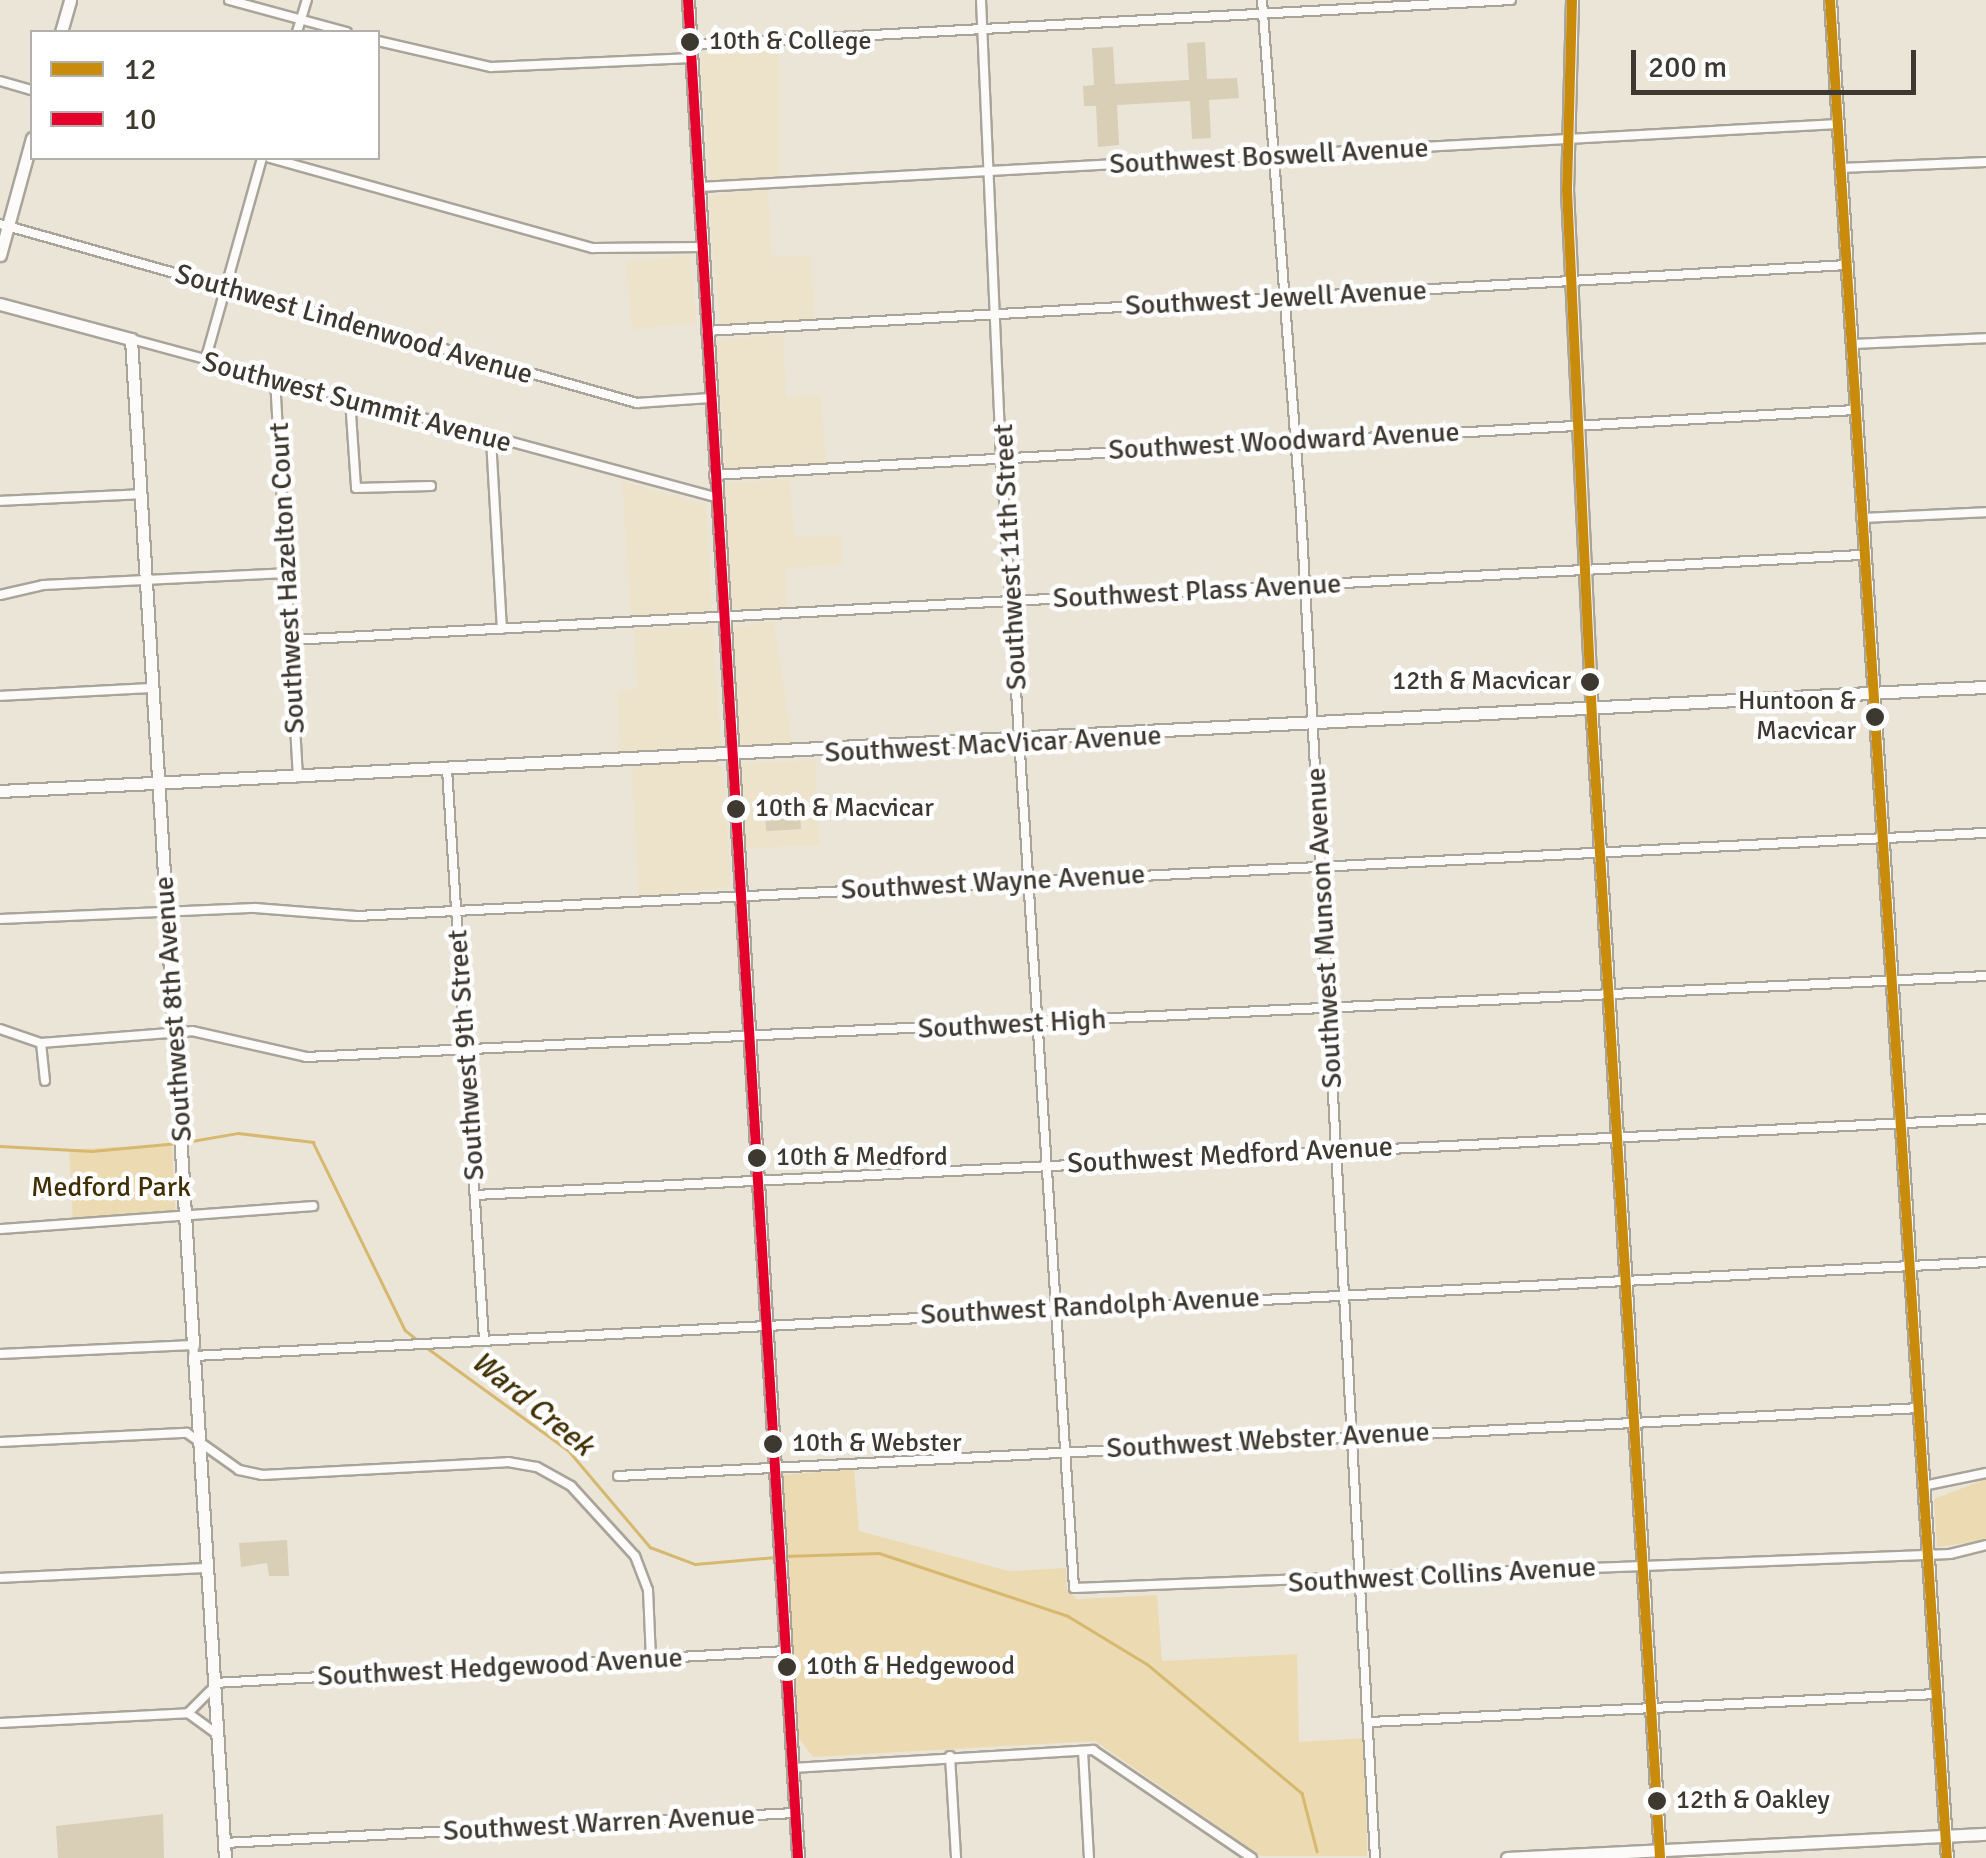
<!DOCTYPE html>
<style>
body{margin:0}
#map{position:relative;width:1986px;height:1858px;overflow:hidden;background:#ebe5d8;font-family:Signika,sans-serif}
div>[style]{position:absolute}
.built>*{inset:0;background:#ede3cb;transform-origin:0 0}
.green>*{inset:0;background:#ecdab3;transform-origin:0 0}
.stream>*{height:2.5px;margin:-1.25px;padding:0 1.25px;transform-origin:1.25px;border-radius:1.25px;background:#d6b86e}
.building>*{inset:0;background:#d9ceb6;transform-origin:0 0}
.roads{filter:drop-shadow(2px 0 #a9a49a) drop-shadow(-2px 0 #a9a49a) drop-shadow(0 2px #a9a49a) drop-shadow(0 -2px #a9a49a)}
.street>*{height:8px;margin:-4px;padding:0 4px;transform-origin:4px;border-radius:4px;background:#fcfbf9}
.secondary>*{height:11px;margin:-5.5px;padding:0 5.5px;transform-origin:5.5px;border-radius:5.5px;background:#fcfbf9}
.bus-1>*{height:10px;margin:-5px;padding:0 5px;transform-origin:5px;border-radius:5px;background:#c98b0c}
.bus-2>*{height:10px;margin:-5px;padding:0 5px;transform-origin:5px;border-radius:5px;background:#e4002b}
.dots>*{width:28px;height:28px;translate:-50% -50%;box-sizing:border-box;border:5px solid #fff;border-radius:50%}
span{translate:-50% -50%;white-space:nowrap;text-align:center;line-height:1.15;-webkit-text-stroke:9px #fff;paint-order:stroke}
.bus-label{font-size:26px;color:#3e3930}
.left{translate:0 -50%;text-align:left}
.right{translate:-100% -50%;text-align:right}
.street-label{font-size:28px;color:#3e3930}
.park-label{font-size:28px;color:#3f2f03}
.water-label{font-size:30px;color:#3f2f03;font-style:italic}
.legend{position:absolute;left:30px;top:30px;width:350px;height:130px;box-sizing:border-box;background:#fff;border:2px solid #b2b0ac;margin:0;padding:12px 18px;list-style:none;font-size:30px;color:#3e3930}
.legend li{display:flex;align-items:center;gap:20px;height:50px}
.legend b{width:50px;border:2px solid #b2b0ac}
.scale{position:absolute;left:1631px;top:50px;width:285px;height:45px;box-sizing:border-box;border:5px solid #3e3930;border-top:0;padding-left:12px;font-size:30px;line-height:35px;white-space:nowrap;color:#3e3930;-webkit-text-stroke:8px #fff;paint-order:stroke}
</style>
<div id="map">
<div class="built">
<i style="clip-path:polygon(779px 47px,779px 178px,710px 180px,700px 55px)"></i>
<i style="clip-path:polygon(768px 189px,772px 257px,811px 256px,815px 320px,720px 325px,708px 196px)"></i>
<i style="left:690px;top:255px;width:68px;height:65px;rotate:84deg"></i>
<i style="clip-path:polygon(783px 334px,786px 398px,821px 395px,826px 464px,726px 470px,716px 340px)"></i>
<i style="clip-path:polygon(790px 479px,794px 537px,841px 535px,842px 564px,786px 569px,787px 608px,731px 609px,724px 483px)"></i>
<i style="clip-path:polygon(622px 481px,706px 505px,712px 613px,631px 618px)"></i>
<i style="clip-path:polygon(774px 621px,793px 750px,738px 749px,730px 628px)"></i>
<i style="clip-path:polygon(713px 626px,721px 746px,620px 754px,617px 691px,637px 688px,634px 629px)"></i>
<i style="left:815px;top:760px;width:85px;height:76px;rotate:87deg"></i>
<i style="clip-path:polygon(712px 761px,723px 769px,731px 887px,639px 897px,631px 766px)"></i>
</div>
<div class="green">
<i style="left:172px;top:1144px;width:76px;height:103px;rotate:87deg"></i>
<i style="clip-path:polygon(854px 1469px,859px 1531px,1009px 1571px,1066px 1568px,1067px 1589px,1077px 1599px,1157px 1595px,1162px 1661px,1297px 1654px,1299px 1742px,1365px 1738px,1367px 1856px,1261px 1856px,1095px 1741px,813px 1757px,798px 1737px,783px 1475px)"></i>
<i style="clip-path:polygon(1986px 1479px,1986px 1540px,1937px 1547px,1934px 1499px)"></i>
</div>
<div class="stream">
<i style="left:186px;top:1142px;width:53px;rotate:-9.8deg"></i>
<i style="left:238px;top:1133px;width:76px;rotate:6.8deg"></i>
<i style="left:313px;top:1142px;width:209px;rotate:63.9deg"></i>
<i style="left:405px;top:1330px;width:19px;rotate:39deg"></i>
<i style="left:0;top:1146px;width:92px;rotate:3.1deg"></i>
<i style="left:92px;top:1151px;width:86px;rotate:-5.3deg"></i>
<i style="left:426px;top:1347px;width:177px;rotate:36deg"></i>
<i style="left:569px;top:1451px;width:126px;rotate:49.8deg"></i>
<i style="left:650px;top:1547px;width:48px;rotate:20.7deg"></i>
<i style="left:695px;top:1564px;width:81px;rotate:-4.9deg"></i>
<i style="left:784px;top:1556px;width:95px;rotate:-1.8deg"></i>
<i style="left:879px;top:1553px;width:199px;rotate:18.4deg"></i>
<i style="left:1068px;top:1616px;width:92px;rotate:31.3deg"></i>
<i style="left:1147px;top:1664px;width:202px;rotate:39.8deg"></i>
<i style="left:1302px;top:1793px;width:60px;rotate:75.5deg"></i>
</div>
<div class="building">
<i style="clip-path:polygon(1205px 42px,1207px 79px,1237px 78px,1239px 98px,1209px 100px,1211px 138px,1192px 139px,1190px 101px,1117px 105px,1119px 145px,1098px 147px,1096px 106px,1084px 106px,1083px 86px,1094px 85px,1092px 48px,1113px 47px,1115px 84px,1189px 80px,1187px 43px)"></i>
<i style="left:799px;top:799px;width:30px;height:35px;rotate:86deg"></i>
<i style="clip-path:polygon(287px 1540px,289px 1576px,269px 1576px,267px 1563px,241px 1567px,239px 1543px)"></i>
<i style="clip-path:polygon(163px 1814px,164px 1858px,58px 1858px,56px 1826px)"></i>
</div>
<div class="roads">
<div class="street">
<i style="left:229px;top:0;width:122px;rotate:15.2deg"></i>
<i style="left:981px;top:0;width:474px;rotate:87.5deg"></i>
<i style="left:1002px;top:474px;width:1116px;rotate:86.3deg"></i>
<i style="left:1074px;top:1588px;width:877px;rotate:-2.22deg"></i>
<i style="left:1950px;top:1554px;width:37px;rotate:-14deg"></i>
<i style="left:1262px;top:0;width:514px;rotate:85.65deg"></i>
<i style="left:1301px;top:513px;width:1347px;rotate:86.85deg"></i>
<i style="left:297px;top:32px;width:34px;rotate:-73deg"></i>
<i style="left:378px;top:41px;width:116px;rotate:13deg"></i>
<i style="left:491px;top:67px;width:201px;rotate:-2.6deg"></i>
<i style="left:691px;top:45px;width:821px;rotate:-3.14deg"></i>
<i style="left:0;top:81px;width:33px;rotate:16deg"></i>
<i style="left:270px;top:158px;width:335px;rotate:15.6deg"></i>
<i style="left:593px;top:248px;width:110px;rotate:-0.5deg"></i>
<i style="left:1840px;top:168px;width:146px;rotate:-2.4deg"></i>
<i style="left:700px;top:187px;width:1140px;rotate:-3.17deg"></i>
<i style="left:0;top:224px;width:662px;rotate:15.7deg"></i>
<i style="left:637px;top:403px;width:73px;rotate:-3.9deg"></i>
<i style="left:706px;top:331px;width:1142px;rotate:-3.31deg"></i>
<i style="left:131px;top:339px;width:605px;rotate:15.14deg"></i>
<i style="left:1851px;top:344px;width:135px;rotate:-2.5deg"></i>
<i style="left:205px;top:361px;width:211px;rotate:-74.3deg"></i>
<i style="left:275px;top:379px;width:399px;rotate:86.7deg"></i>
<i style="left:350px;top:399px;width:89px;rotate:86.1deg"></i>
<i style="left:356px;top:488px;width:75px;rotate:-1.5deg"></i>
<i style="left:491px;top:439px;width:190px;rotate:86.7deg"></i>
<i style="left:714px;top:475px;width:1143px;rotate:-3.26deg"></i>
<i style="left:0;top:501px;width:141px;rotate:-2.8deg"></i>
<i style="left:1861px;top:518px;width:125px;rotate:-2.7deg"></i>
<i style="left:0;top:595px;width:44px;rotate:-13.1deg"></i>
<i style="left:43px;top:585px;width:243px;rotate:-2.8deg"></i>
<i style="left:291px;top:640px;width:1574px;rotate:-3.1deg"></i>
<i style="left:0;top:696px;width:152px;rotate:-3deg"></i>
<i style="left:447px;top:769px;width:572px;rotate:86.29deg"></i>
<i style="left:0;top:919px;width:255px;rotate:-2.5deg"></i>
<i style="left:255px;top:908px;width:102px;rotate:4.5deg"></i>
<i style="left:357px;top:916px;width:1631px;rotate:-2.92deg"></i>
<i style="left:0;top:1029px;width:43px;rotate:18.9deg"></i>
<i style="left:41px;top:1043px;width:151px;rotate:-4.5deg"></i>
<i style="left:192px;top:1031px;width:117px;rotate:12.8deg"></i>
<i style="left:306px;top:1057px;width:1682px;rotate:-2.76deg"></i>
<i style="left:41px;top:1043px;width:38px;rotate:84deg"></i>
<i style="left:475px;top:1195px;width:1513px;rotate:-2.88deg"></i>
<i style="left:0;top:1229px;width:314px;rotate:-4.2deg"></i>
<i style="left:0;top:1354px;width:193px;rotate:-2.7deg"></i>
<i style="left:193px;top:1345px;width:11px;rotate:85deg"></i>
<i style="left:194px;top:1356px;width:1794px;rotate:-3deg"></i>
<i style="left:0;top:1442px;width:187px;rotate:-2.8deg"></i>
<i style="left:187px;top:1433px;width:64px;rotate:35.4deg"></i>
<i style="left:239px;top:1470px;width:24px;rotate:12deg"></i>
<i style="left:262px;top:1475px;width:246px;rotate:-3deg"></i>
<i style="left:508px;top:1462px;width:29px;rotate:10deg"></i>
<i style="left:537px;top:1467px;width:39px;rotate:29deg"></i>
<i style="left:571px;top:1486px;width:95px;rotate:47.6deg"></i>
<i style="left:635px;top:1556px;width:36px;rotate:69deg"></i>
<i style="left:648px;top:1590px;width:69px;rotate:87.5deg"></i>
<i style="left:618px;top:1476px;width:1302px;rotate:-2.99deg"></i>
<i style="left:1923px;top:1486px;width:64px;rotate:-11.7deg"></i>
<i style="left:0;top:1578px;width:207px;rotate:-2.8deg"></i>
<i style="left:214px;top:1683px;width:573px;rotate:-3.2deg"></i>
<i style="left:188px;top:1713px;width:35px;rotate:-45deg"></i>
<i style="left:1370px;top:1722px;width:567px;rotate:-2.83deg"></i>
<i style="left:0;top:1723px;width:188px;rotate:-3deg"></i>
<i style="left:188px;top:1713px;width:34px;rotate:36deg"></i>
<i style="left:1083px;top:1751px;width:107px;rotate:86.8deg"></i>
<i style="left:950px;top:1756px;width:102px;rotate:86.6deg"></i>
<i style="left:792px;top:1768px;width:302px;rotate:-3.4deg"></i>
<i style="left:1093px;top:1750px;width:192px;rotate:34.2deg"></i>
<i style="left:224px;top:1843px;width:572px;rotate:-3.01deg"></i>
</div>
<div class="secondary">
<i style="left:688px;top:0;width:1861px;rotate:86.61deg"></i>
<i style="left:1572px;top:0;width:190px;rotate:91.5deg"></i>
<i style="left:1567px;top:190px;width:530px;rotate:87.29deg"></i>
<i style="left:1592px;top:719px;width:1141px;rotate:86.58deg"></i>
<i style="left:1830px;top:0;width:1862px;rotate:86.4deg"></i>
<i style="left:61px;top:32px;width:33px;rotate:-74deg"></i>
<i style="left:0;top:255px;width:121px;rotate:-74.7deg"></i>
<i style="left:0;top:304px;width:136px;rotate:15deg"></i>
<i style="left:131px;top:339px;width:1008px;rotate:86.47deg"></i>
<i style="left:0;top:791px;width:1989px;rotate:-3deg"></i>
<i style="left:194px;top:1356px;width:503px;rotate:86.47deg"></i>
<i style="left:1507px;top:1858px;width:480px;rotate:-2.9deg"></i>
</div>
</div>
<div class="bus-1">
<i style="left:1572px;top:0;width:190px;rotate:91.5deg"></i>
<i style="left:1567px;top:190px;width:530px;rotate:87.29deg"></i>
<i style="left:1592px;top:719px;width:1141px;rotate:86.58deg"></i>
<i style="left:1830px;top:0;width:1862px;rotate:86.4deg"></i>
</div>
<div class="bus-2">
<i style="left:688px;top:0;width:1861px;rotate:86.61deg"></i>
</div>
<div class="dots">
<i style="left:690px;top:42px;background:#3e3930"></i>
<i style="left:1590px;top:682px;background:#3e3930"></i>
<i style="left:1875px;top:717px;background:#3e3930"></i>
<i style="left:736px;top:809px;background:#3e3930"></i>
<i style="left:757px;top:1158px;background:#3e3930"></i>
<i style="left:773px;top:1444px;background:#3e3930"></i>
<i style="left:787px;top:1667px;background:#3e3930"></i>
<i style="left:1657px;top:1801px;background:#3e3930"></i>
</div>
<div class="bus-label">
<span class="left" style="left:709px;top:42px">10th &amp; College</span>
<span class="right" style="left:1571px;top:682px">12th &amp; Macvicar</span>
<span class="right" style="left:1856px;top:717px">Huntoon &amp;<br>Macvicar</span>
<span class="left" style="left:755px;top:809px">10th &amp; Macvicar</span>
<span class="left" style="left:776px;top:1158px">10th &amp; Medford</span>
<span class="left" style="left:792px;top:1444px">10th &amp; Webster</span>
<span class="left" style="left:806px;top:1667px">10th &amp; Hedgewood</span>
<span class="left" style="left:1676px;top:1801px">12th &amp; Oakley</span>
</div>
<div class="street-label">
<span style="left:1269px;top:156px;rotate:-3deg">Southwest Boswell Avenue</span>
<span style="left:1276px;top:298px;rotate:-3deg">Southwest Jewell Avenue</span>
<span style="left:354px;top:324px;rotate:16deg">Southwest Lindenwood Avenue</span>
<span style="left:357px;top:402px;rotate:15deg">Southwest Summit Avenue</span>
<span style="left:1284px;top:441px;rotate:-3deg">Southwest Woodward Avenue</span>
<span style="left:1010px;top:557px;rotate:-93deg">Southwest 11th Street</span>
<span style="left:287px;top:578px;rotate:-93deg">Southwest Hazelton Court</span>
<span style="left:1197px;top:591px;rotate:-3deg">Southwest Plass Avenue</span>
<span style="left:993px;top:744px;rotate:-3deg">Southwest MacVicar Avenue</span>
<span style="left:993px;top:882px;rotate:-3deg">Southwest Wayne Avenue</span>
<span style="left:1324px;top:928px;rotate:-93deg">Southwest Munson Avenue</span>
<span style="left:173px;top:1009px;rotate:-94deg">Southwest 8th Avenue</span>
<span style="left:1012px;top:1024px;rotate:-3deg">Southwest High</span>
<span style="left:466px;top:1055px;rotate:-94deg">Southwest 9th Street</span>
<span style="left:1230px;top:1155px;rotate:-3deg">Southwest Medford Avenue</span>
<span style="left:1090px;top:1306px;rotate:-3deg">Southwest Randolph Avenue</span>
<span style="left:1268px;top:1440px;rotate:-3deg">Southwest Webster Avenue</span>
<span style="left:1442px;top:1575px;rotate:-3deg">Southwest Collins Avenue</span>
<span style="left:500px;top:1667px;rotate:-3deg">Southwest Hedgewood Avenue</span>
<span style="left:599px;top:1823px;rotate:-3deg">Southwest Warren Avenue</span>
</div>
<div class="park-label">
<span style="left:111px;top:1187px">Medford Park</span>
</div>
<div class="water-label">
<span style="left:532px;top:1404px;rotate:39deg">Ward Creek</span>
</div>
<ul class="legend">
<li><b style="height:12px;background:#c98b0c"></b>12</li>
<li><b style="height:12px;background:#e4002b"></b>10</li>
</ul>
<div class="scale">200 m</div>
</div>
